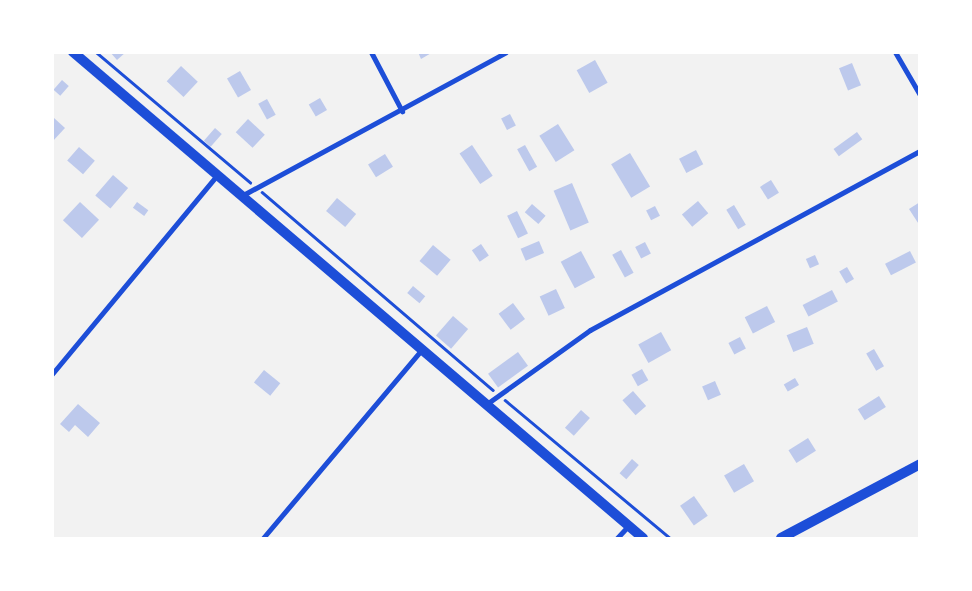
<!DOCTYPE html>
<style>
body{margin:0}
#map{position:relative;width:972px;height:591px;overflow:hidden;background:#f2f2f2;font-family:"Crimson Pro",serif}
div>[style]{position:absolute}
.building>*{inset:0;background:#bdc9ec;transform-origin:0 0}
.path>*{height:2.5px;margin:-1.25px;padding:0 1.25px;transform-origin:1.25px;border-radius:1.25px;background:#1d4ed8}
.minor>*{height:5px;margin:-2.5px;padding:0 2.5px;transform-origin:2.5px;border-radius:2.5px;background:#1d4ed8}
.secondary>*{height:10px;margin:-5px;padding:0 5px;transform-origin:5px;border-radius:5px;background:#1d4ed8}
span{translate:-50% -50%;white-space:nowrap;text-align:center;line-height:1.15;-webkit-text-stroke:5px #fff;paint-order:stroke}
.frame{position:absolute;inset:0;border:54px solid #fff;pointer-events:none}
</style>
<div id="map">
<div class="building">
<i style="clip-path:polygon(110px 52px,126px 52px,117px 60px)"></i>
<i style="clip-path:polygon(418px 52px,433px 52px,421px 59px)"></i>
<i style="left:595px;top:60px;width:26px;height:21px;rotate:61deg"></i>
<i style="left:852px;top:63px;width:24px;height:14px;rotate:68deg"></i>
<i style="left:181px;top:66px;width:23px;height:21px;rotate:43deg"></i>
<i style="left:240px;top:71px;width:22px;height:15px;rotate:60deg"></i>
<i style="left:62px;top:80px;width:9px;height:13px;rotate:41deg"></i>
<i style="left:320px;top:98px;width:14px;height:13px;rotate:60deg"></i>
<i style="left:267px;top:99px;width:18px;height:10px;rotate:61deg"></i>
<i style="left:510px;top:114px;width:13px;height:10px;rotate:63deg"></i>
<i style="clip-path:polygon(54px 118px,65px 128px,52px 142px,52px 119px)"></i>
<i style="left:248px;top:119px;width:23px;height:18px;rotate:43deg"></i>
<i style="left:558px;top:124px;width:31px;height:22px;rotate:58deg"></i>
<i style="left:215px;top:128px;width:9px;height:17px;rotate:41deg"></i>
<i style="left:857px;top:132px;width:9px;height:29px;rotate:54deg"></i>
<i style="left:472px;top:145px;width:37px;height:15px;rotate:56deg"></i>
<i style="left:525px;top:145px;width:25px;height:9px;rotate:61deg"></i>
<i style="left:79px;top:147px;width:21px;height:18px;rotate:41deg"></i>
<i style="left:696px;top:150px;width:16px;height:19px;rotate:63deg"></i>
<i style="left:630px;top:153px;width:39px;height:22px;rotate:59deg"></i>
<i style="left:385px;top:154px;width:15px;height:20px;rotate:58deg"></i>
<i style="left:113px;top:175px;width:20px;height:27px;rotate:41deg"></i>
<i style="left:771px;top:180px;width:15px;height:13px;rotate:58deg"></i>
<i style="left:572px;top:183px;width:43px;height:20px;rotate:67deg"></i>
<i style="left:337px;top:198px;width:25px;height:17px;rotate:40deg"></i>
<i style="left:698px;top:201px;width:16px;height:21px;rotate:50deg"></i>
<i style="left:80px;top:202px;width:26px;height:25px;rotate:43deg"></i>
<i style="left:137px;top:202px;width:14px;height:7px;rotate:36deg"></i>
<i style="clip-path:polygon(920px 202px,920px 226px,909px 209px)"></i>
<i style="left:532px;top:204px;width:18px;height:11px;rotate:41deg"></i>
<i style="left:734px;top:205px;width:23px;height:9px;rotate:59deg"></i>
<i style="left:655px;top:206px;width:11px;height:10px;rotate:63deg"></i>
<i style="left:517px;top:211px;width:25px;height:11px;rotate:64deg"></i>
<i style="left:539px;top:241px;width:13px;height:20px;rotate:67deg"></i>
<i style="left:645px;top:242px;width:13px;height:11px;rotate:63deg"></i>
<i style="left:481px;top:244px;width:14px;height:11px;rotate:56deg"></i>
<i style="left:433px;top:245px;width:23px;height:21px;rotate:40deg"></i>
<i style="left:621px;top:250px;width:26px;height:10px;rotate:61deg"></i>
<i style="left:581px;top:251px;width:30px;height:23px;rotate:62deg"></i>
<i style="left:910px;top:251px;width:13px;height:28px;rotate:63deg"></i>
<i style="left:815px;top:255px;width:10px;height:10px;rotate:66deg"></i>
<i style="left:847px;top:267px;width:14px;height:9px;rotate:60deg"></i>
<i style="left:413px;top:286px;width:16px;height:9px;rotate:40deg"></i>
<i style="left:556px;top:289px;width:21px;height:18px;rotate:65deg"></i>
<i style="left:832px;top:290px;width:13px;height:33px;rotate:63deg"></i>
<i style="left:513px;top:303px;width:20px;height:18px;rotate:53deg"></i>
<i style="left:767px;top:306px;width:18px;height:25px;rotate:63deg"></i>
<i style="left:453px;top:316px;width:20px;height:26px;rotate:41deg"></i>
<i style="left:807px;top:327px;width:18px;height:22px;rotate:68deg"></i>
<i style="left:661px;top:332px;width:21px;height:26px;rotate:61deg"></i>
<i style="left:740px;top:337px;width:13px;height:13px;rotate:63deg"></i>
<i style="left:874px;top:349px;width:20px;height:9px;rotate:60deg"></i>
<i style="left:518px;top:352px;width:17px;height:37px;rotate:54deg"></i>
<i style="left:642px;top:369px;width:13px;height:12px;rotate:61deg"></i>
<i style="left:264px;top:370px;width:21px;height:16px;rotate:39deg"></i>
<i style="left:795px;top:378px;width:8px;height:13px;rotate:60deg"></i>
<i style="left:715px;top:381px;width:15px;height:14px;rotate:67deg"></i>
<i style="left:633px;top:391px;width:20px;height:14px;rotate:49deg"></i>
<i style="left:879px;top:396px;width:13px;height:25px;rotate:58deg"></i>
<i style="clip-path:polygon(78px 404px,100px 423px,88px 437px,75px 425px,69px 432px,60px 424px)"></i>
<i style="left:581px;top:410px;width:12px;height:24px;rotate:42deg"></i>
<i style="left:808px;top:438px;width:15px;height:23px;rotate:58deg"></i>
<i style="left:632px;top:459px;width:9px;height:19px;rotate:41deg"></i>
<i style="left:744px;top:464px;width:20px;height:23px;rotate:60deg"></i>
<i style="left:694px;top:496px;width:24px;height:17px;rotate:55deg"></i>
</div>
<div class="path">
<i style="left:96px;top:52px;width:202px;rotate:40.2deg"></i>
<i style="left:262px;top:192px;width:304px;rotate:40.6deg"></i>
<i style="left:505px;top:400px;width:215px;rotate:39.9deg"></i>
</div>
<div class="minor">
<i style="left:371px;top:52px;width:67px;rotate:62.3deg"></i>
<i style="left:895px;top:52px;width:50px;rotate:59.8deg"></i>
<i style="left:243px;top:195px;width:299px;rotate:-28.5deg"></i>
<i style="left:52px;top:374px;width:260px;rotate:-50.3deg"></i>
<i style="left:488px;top:403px;width:125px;rotate:-35.6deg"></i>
<i style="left:590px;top:330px;width:375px;rotate:-28.5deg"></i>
<i style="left:263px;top:538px;width:248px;rotate:-49.9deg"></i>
<i style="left:617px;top:538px;width:16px;rotate:-47deg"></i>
</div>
<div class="secondary">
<i style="left:73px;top:52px;width:749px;rotate:40.45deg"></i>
<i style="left:781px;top:538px;width:157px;rotate:-28deg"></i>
</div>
<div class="frame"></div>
</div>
